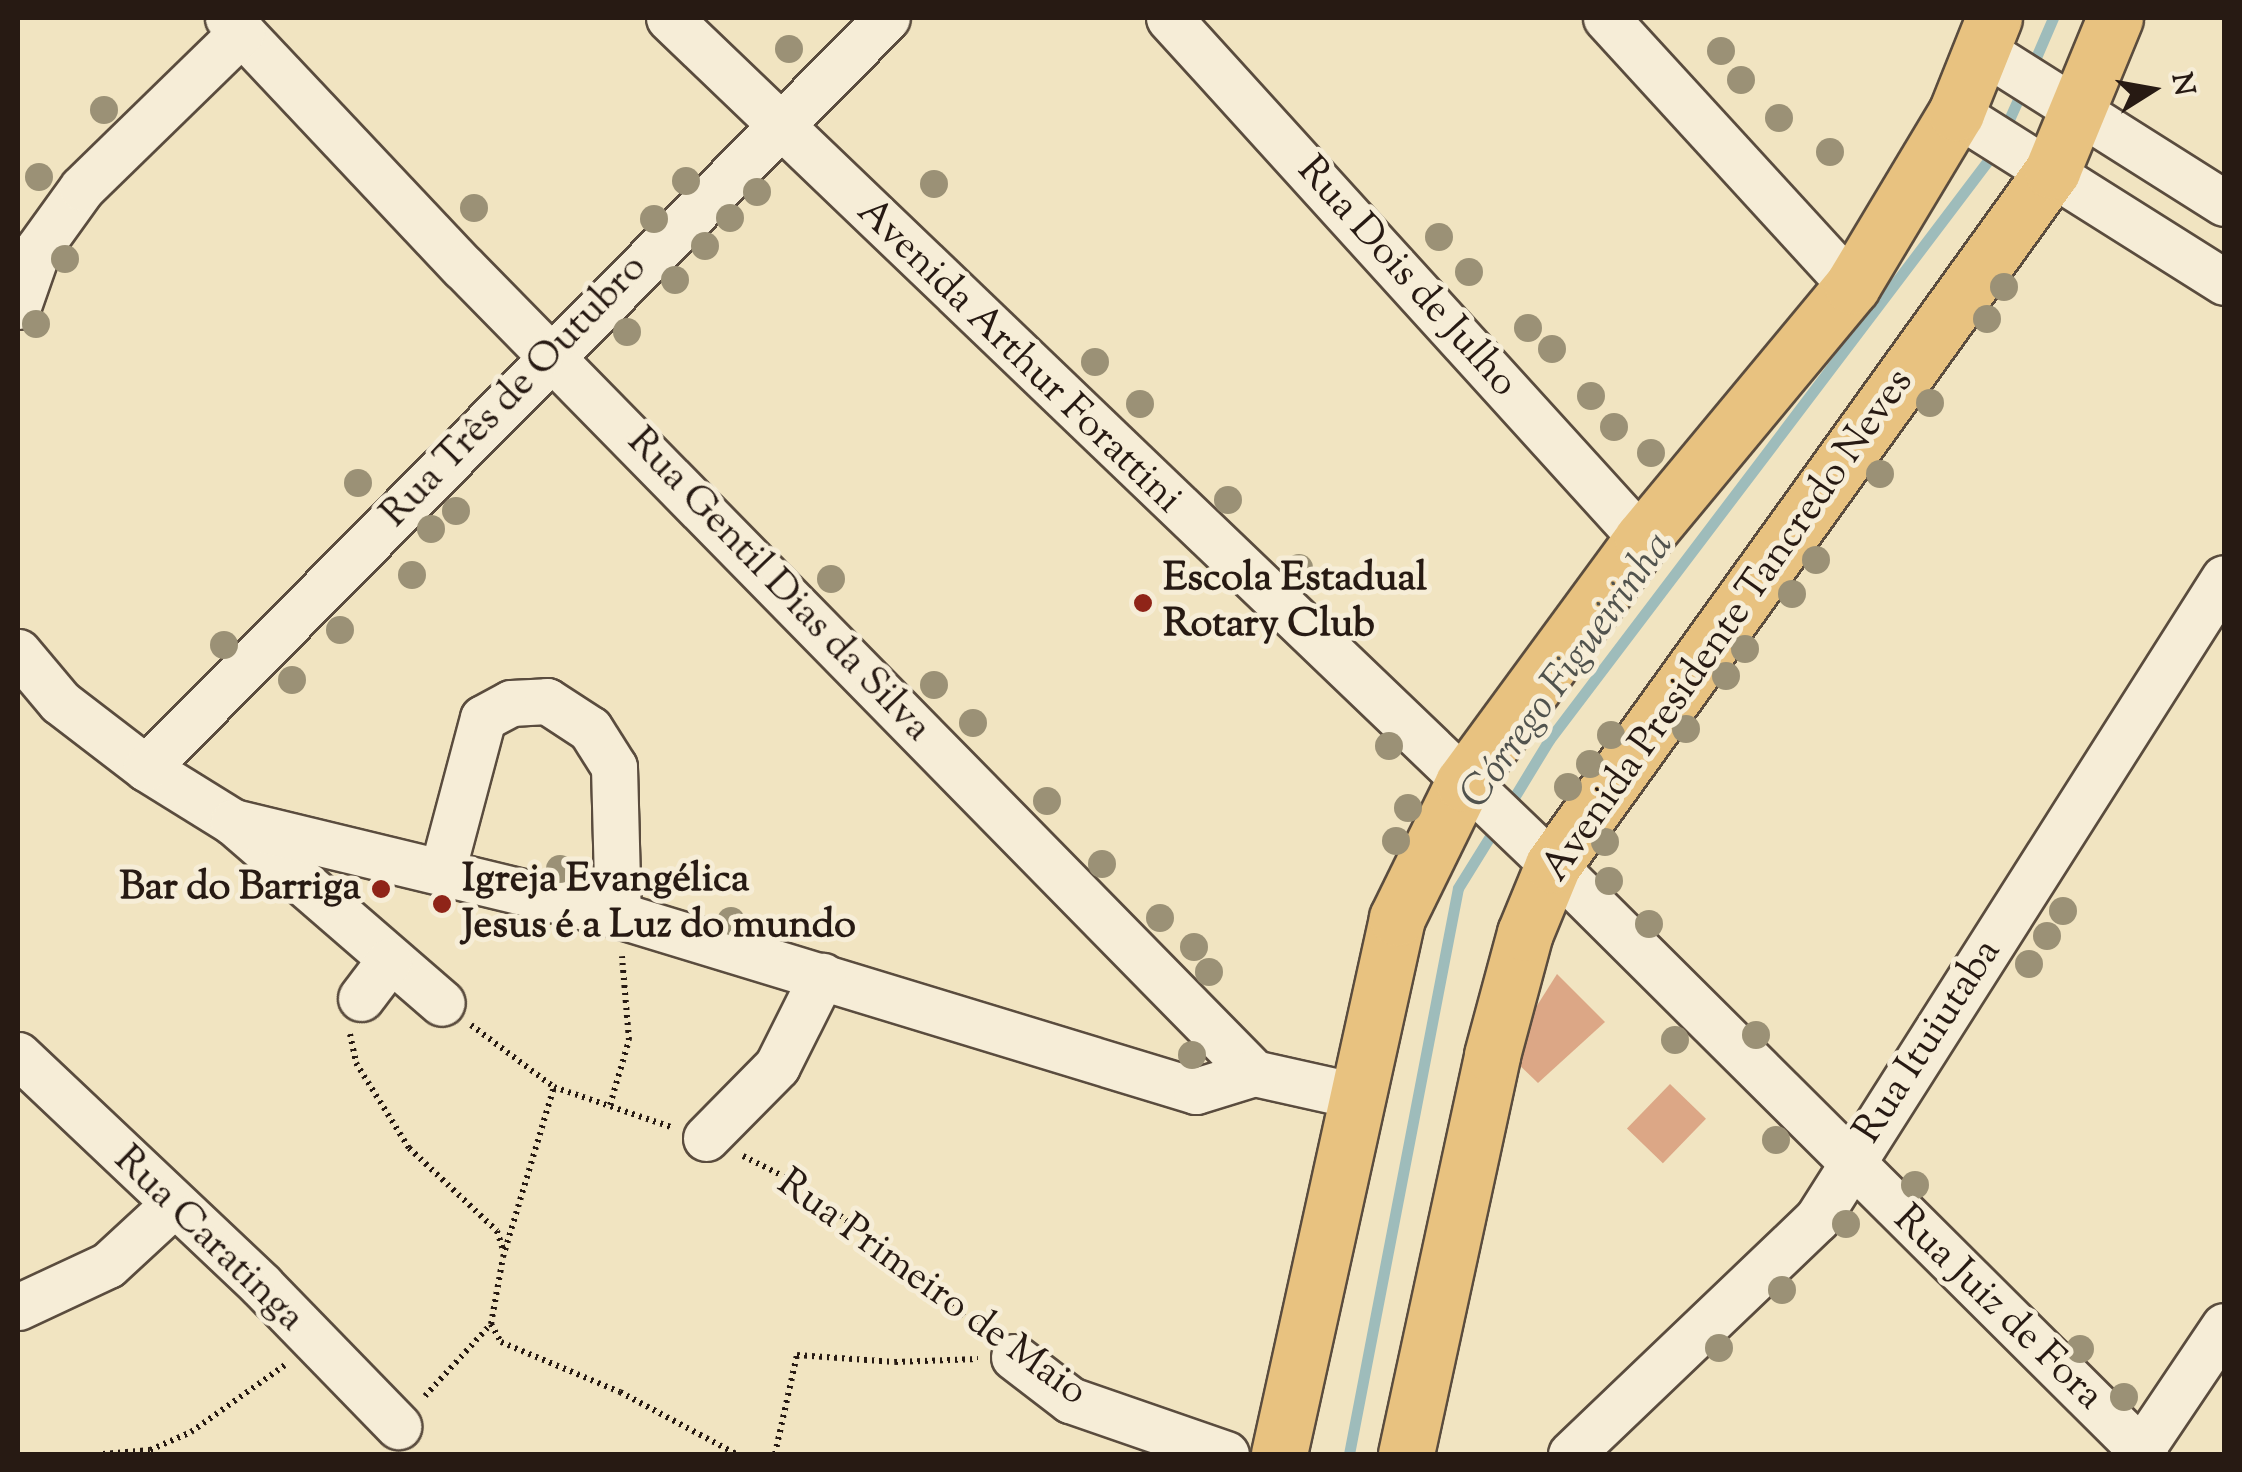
<!DOCTYPE html>
<meta charset="utf-8">
<style>
body{margin:0}
#map{position:relative;width:2242px;height:1472px;overflow:hidden;background:#f1e4c1;font-family:"Sorts Mill Goudy",serif}
div>[style]{position:absolute}
.stream>*{height:11px;margin:-5.5px;padding:0 5.5px;transform-origin:5.5px;border-radius:5.5px;background:#9ebcbb}
.building>*{inset:0;background:#dca786;transform-origin:0 0}
.path>*{height:6px;margin-top:-3px;transform-origin:0;background:repeating-linear-gradient(90deg,#271a13 0 2.5px,transparent 0 7.5px)}
.roads{filter:drop-shadow(2px 0 #5a4c3e) drop-shadow(-2px 0 #5a4c3e) drop-shadow(0 2px #5a4c3e) drop-shadow(0 -2px #5a4c3e)}
.minor>*{height:45px;margin:-22.5px;padding:0 22.5px;transform-origin:22.5px;border-radius:22.5px;background:#f6edd7}
.major>*{height:55px;margin:-27.5px;padding:0 27.5px;transform-origin:27.5px;border-radius:27.5px;background:#e8c280}
.trees>*{width:28px;height:28px;margin:-14px;border-radius:50%;background:#9b9176}
.dots>*{width:28px;height:28px;translate:-50% -50%;box-sizing:border-box;border:5px solid #f6edd7;border-radius:50%}
span{translate:-50% -50%;white-space:nowrap;text-align:center;line-height:1.15;-webkit-text-stroke:10px #f6edd7;paint-order:stroke}
.street-label{font-size:40px;color:#271a13}
.poi-label{font-size:40px;color:#271a13;font-weight:700}
.left{translate:0 -50%;text-align:left}
.right{translate:-100% -50%;text-align:right}
.water-label{font-size:42px;color:#51534e;font-style:italic}
.frame{position:absolute;inset:0;border:20px solid #271a13;pointer-events:none}
.north{position:absolute;left:2102px;top:40px;width:100px;height:100px;-webkit-text-stroke:8px #f6edd7;paint-order:stroke;rotate:79deg;font-size:28px;font-weight:700;line-height:40px;text-align:center;color:#271a13}
.north::after{content:'';display:block;margin:auto;width:35px;height:45px;background:#271a13;clip-path:polygon(50% 0,100% 100%,50% 72%,0 100%)}
</style>
<div id="map">
<div class="stream">
<i style="left:2031px;top:69px;width:56px;rotate:-66.7deg"></i>
<i style="left:2003px;top:133px;width:51px;rotate:-65.9deg"></i>
<i style="left:1507px;top:809px;width:81px;rotate:-58.7deg"></i>
<i style="left:1549px;top:740px;width:740px;rotate:-52.85deg"></i>
<i style="left:1349px;top:1454px;width:576px;rotate:-79.1deg"></i>
<i style="left:1458px;top:888px;width:74px;rotate:-58.2deg"></i>
</div>
<div class="building">
<i style="clip-path:polygon(1557px 974px,1605px 1022px,1538px 1083px,1507px 1053px)"></i>
<i style="left:1670px;top:1084px;width:50px;height:62px;rotate:44deg"></i>
</div>
<div class="path">
<i style="left:471px;top:1025px;width:104px;rotate:36.8deg"></i>
<i style="left:554px;top:1087px;width:124px;rotate:18.9deg"></i>
<i style="left:350px;top:1034px;width:30px;rotate:78deg"></i>
<i style="left:356px;top:1063px;width:100px;rotate:58.1deg"></i>
<i style="left:409px;top:1148px;width:121px;rotate:43.3deg"></i>
<i style="left:497px;top:1231px;width:20px;rotate:72deg"></i>
<i style="left:610px;top:1105px;width:68px;rotate:-73.7deg"></i>
<i style="left:629px;top:1040px;width:84px;rotate:-94.8deg"></i>
<i style="left:743px;top:1156px;width:69px;rotate:26.6deg"></i>
<i style="left:805px;top:1187px;width:233px;rotate:39.1deg"></i>
<i style="left:491px;top:1324px;width:21px;rotate:61deg"></i>
<i style="left:501px;top:1342px;width:129px;rotate:22.8deg"></i>
<i style="left:620px;top:1392px;width:132px;rotate:28.1deg"></i>
<i style="left:425px;top:1396px;width:98px;rotate:-47.5deg"></i>
<i style="left:491px;top:1324px;width:68px;rotate:-79.8deg"></i>
<i style="left:503px;top:1257px;width:177px;rotate:-73.3deg"></i>
<i style="left:103px;top:1454px;width:47px;rotate:-4.9deg"></i>
<i style="left:150px;top:1450px;width:45px;rotate:-23.7deg"></i>
<i style="left:191px;top:1432px;width:115px;rotate:-35.5deg"></i>
<i style="left:775px;top:1454px;width:101px;rotate:-77.5deg"></i>
<i style="left:797px;top:1355px;width:98px;rotate:4.1deg"></i>
<i style="left:895px;top:1362px;width:83px;rotate:-2.1deg"></i>
</div>
<div class="roads">
<div class="minor">
<i style="left:228px;top:18px;width:342px;rotate:46.7deg"></i>
<i style="left:463px;top:267px;width:1129px;rotate:45.54deg"></i>
<i style="left:1254px;top:1073px;width:110px;rotate:12.6deg"></i>
<i style="left:669px;top:18px;width:1224px;rotate:43.78deg"></i>
<i style="left:1553px;top:865px;width:835px;rotate:44.85deg"></i>
<i style="left:1169px;top:18px;width:704px;rotate:47.76deg"></i>
<i style="left:1606px;top:18px;width:364px;rotate:47.5deg"></i>
<i style="left:1982px;top:50px;width:286px;rotate:32.3deg"></i>
<i style="left:1956px;top:113px;width:317px;rotate:32.2deg"></i>
<i style="left:18px;top:306px;width:60px;rotate:-70.7deg"></i>
<i style="left:38px;top:249px;width:75px;rotate:-54.2deg"></i>
<i style="left:82px;top:188px;width:223px;rotate:-44.3deg"></i>
<i style="left:18px;top:652px;width:65px;rotate:50deg"></i>
<i style="left:60px;top:702px;width:108px;rotate:37.5deg"></i>
<i style="left:146px;top:768px;width:102px;rotate:31.8deg"></i>
<i style="left:233px;top:822px;width:276px;rotate:40.9deg"></i>
<i style="left:146px;top:768px;width:1054px;rotate:-45.35deg"></i>
<i style="left:233px;top:822px;width:396px;rotate:13.6deg"></i>
<i style="left:618px;top:915px;width:604px;rotate:16.94deg"></i>
<i style="left:1196px;top:1091px;width:61px;rotate:-17.2deg"></i>
<i style="left:443px;top:868px;width:155px;rotate:-75.1deg"></i>
<i style="left:483px;top:718px;width:32px;rotate:-28deg"></i>
<i style="left:511px;top:703px;width:36px;rotate:-3deg"></i>
<i style="left:547px;top:701px;width:51px;rotate:33.1deg"></i>
<i style="left:590px;top:729px;width:45px;rotate:57.7deg"></i>
<i style="left:614px;top:767px;width:148px;rotate:88.5deg"></i>
<i style="left:361px;top:998px;width:46px;rotate:-52.9deg"></i>
<i style="left:18px;top:1055px;width:335px;rotate:43.4deg"></i>
<i style="left:261px;top:1285px;width:197px;rotate:45.8deg"></i>
<i style="left:706px;top:1138px;width:101px;rotate:-45.4deg"></i>
<i style="left:777px;top:1066px;width:101px;rotate:-63.4deg"></i>
<i style="left:18px;top:1307px;width:99px;rotate:-25deg"></i>
<i style="left:108px;top:1265px;width:88px;rotate:-42.7deg"></i>
<i style="left:1014px;top:1357px;width:71px;rotate:37.5deg"></i>
<i style="left:1070px;top:1400px;width:165px;rotate:19.1deg"></i>
<i style="left:1571px;top:1454px;width:340px;rotate:-43.7deg"></i>
<i style="left:1817px;top:1219px;width:759px;rotate:-57.59deg"></i>
<i style="left:2138px;top:1454px;width:154px;rotate:-56.1deg"></i>
</div>
<div class="major">
<i style="left:1279px;top:1454px;width:549px;rotate:-77.58deg"></i>
<i style="left:1397px;top:918px;width:150px;rotate:-63.9deg"></i>
<i style="left:1463px;top:783px;width:303px;rotate:-53.7deg"></i>
<i style="left:1642px;top:539px;width:329px;rotate:-50.3deg"></i>
<i style="left:1852px;top:286px;width:202px;rotate:-59deg"></i>
<i style="left:1956px;top:113px;width:102px;rotate:-68.2deg"></i>
<i style="left:1406px;top:1454px;width:408px;rotate:-77.8deg"></i>
<i style="left:1492px;top:1055px;width:126px;rotate:-74.9deg"></i>
<i style="left:1525px;top:933px;width:74px;rotate:-67.6deg"></i>
<i style="left:1553px;top:865px;width:855px;rotate:-54.28deg"></i>
<i style="left:2052px;top:171px;width:165px;rotate:-67.6deg"></i>
</div>
</div>
<div class="trees">
<i style="left:789px;top:49px"></i>
<i style="left:1721px;top:51px"></i>
<i style="left:1741px;top:80px"></i>
<i style="left:104px;top:110px"></i>
<i style="left:1779px;top:118px"></i>
<i style="left:1830px;top:152px"></i>
<i style="left:39px;top:177px"></i>
<i style="left:686px;top:181px"></i>
<i style="left:934px;top:184px"></i>
<i style="left:757px;top:192px"></i>
<i style="left:474px;top:208px"></i>
<i style="left:730px;top:218px"></i>
<i style="left:654px;top:219px"></i>
<i style="left:1439px;top:237px"></i>
<i style="left:705px;top:246px"></i>
<i style="left:65px;top:259px"></i>
<i style="left:1469px;top:272px"></i>
<i style="left:675px;top:280px"></i>
<i style="left:2004px;top:287px"></i>
<i style="left:1987px;top:319px"></i>
<i style="left:36px;top:324px"></i>
<i style="left:1528px;top:328px"></i>
<i style="left:627px;top:332px"></i>
<i style="left:1552px;top:349px"></i>
<i style="left:1095px;top:362px"></i>
<i style="left:1591px;top:396px"></i>
<i style="left:1930px;top:403px"></i>
<i style="left:1140px;top:404px"></i>
<i style="left:1614px;top:427px"></i>
<i style="left:1651px;top:453px"></i>
<i style="left:1880px;top:474px"></i>
<i style="left:358px;top:483px"></i>
<i style="left:1228px;top:500px"></i>
<i style="left:456px;top:511px"></i>
<i style="left:431px;top:529px"></i>
<i style="left:1816px;top:560px"></i>
<i style="left:1299px;top:568px"></i>
<i style="left:412px;top:575px"></i>
<i style="left:831px;top:579px"></i>
<i style="left:1792px;top:594px"></i>
<i style="left:340px;top:630px"></i>
<i style="left:224px;top:645px"></i>
<i style="left:1745px;top:649px"></i>
<i style="left:1726px;top:676px"></i>
<i style="left:292px;top:680px"></i>
<i style="left:934px;top:685px"></i>
<i style="left:973px;top:723px"></i>
<i style="left:1686px;top:729px"></i>
<i style="left:1611px;top:735px"></i>
<i style="left:1389px;top:746px"></i>
<i style="left:1590px;top:764px"></i>
<i style="left:1568px;top:787px"></i>
<i style="left:1047px;top:801px"></i>
<i style="left:1408px;top:808px"></i>
<i style="left:1396px;top:841px"></i>
<i style="left:1605px;top:842px"></i>
<i style="left:1102px;top:864px"></i>
<i style="left:560px;top:869px"></i>
<i style="left:1609px;top:881px"></i>
<i style="left:2063px;top:911px"></i>
<i style="left:1160px;top:918px"></i>
<i style="left:731px;top:921px"></i>
<i style="left:1649px;top:924px"></i>
<i style="left:2047px;top:936px"></i>
<i style="left:1194px;top:947px"></i>
<i style="left:2029px;top:964px"></i>
<i style="left:1209px;top:972px"></i>
<i style="left:1756px;top:1035px"></i>
<i style="left:1675px;top:1040px"></i>
<i style="left:1192px;top:1055px"></i>
<i style="left:1776px;top:1140px"></i>
<i style="left:1915px;top:1185px"></i>
<i style="left:1846px;top:1224px"></i>
<i style="left:1782px;top:1290px"></i>
<i style="left:1719px;top:1348px"></i>
<i style="left:2080px;top:1349px"></i>
<i style="left:2124px;top:1397px"></i>
</div>
<div class="dots">
<i style="left:1143px;top:603px;background:#8f2418"></i>
<i style="left:381px;top:889px;background:#8f2418"></i>
<i style="left:442px;top:904px;background:#8f2418"></i>
</div>
<div class="street-label">
<span style="left:1406px;top:278px;rotate:48deg">Rua Dois de Julho</span>
<span style="left:1018px;top:357px;rotate:44deg">Avenida Arthur Forattini</span>
<span style="left:515px;top:392px;rotate:-46deg">Rua Três de Outubro</span>
<span style="left:778px;top:586px;rotate:46deg">Rua Gentil Dias da Silva</span>
<span style="left:1729px;top:626px;rotate:-55deg">Avenida Presidente Tancredo Neves</span>
<span style="left:1929px;top:1042px;rotate:-57deg">Rua Ituiutaba</span>
<span style="left:208px;top:1240px;rotate:44deg">Rua Caratinga</span>
<span style="left:931px;top:1289px;rotate:36deg">Rua Primeiro de Maio</span>
<span style="left:1997px;top:1309px;rotate:44deg">Rua Juiz de Fora</span>
</div>
<div class="poi-label">
<span class="left" style="left:1163px;top:603px">Escola Estadual<br>Rotary Club</span>
<span class="left" style="left:462px;top:904px">Igreja Evangélica<br>Jesus é a Luz do mundo</span>
<span class="right" style="left:361px;top:889px">Bar do Barriga</span>
</div>
<div class="water-label">
<span style="left:1568px;top:671px;rotate:-54deg">Córrego Figueirinha</span>
</div>
<div class="frame"></div>
<div class="north">N</div>
</div>
